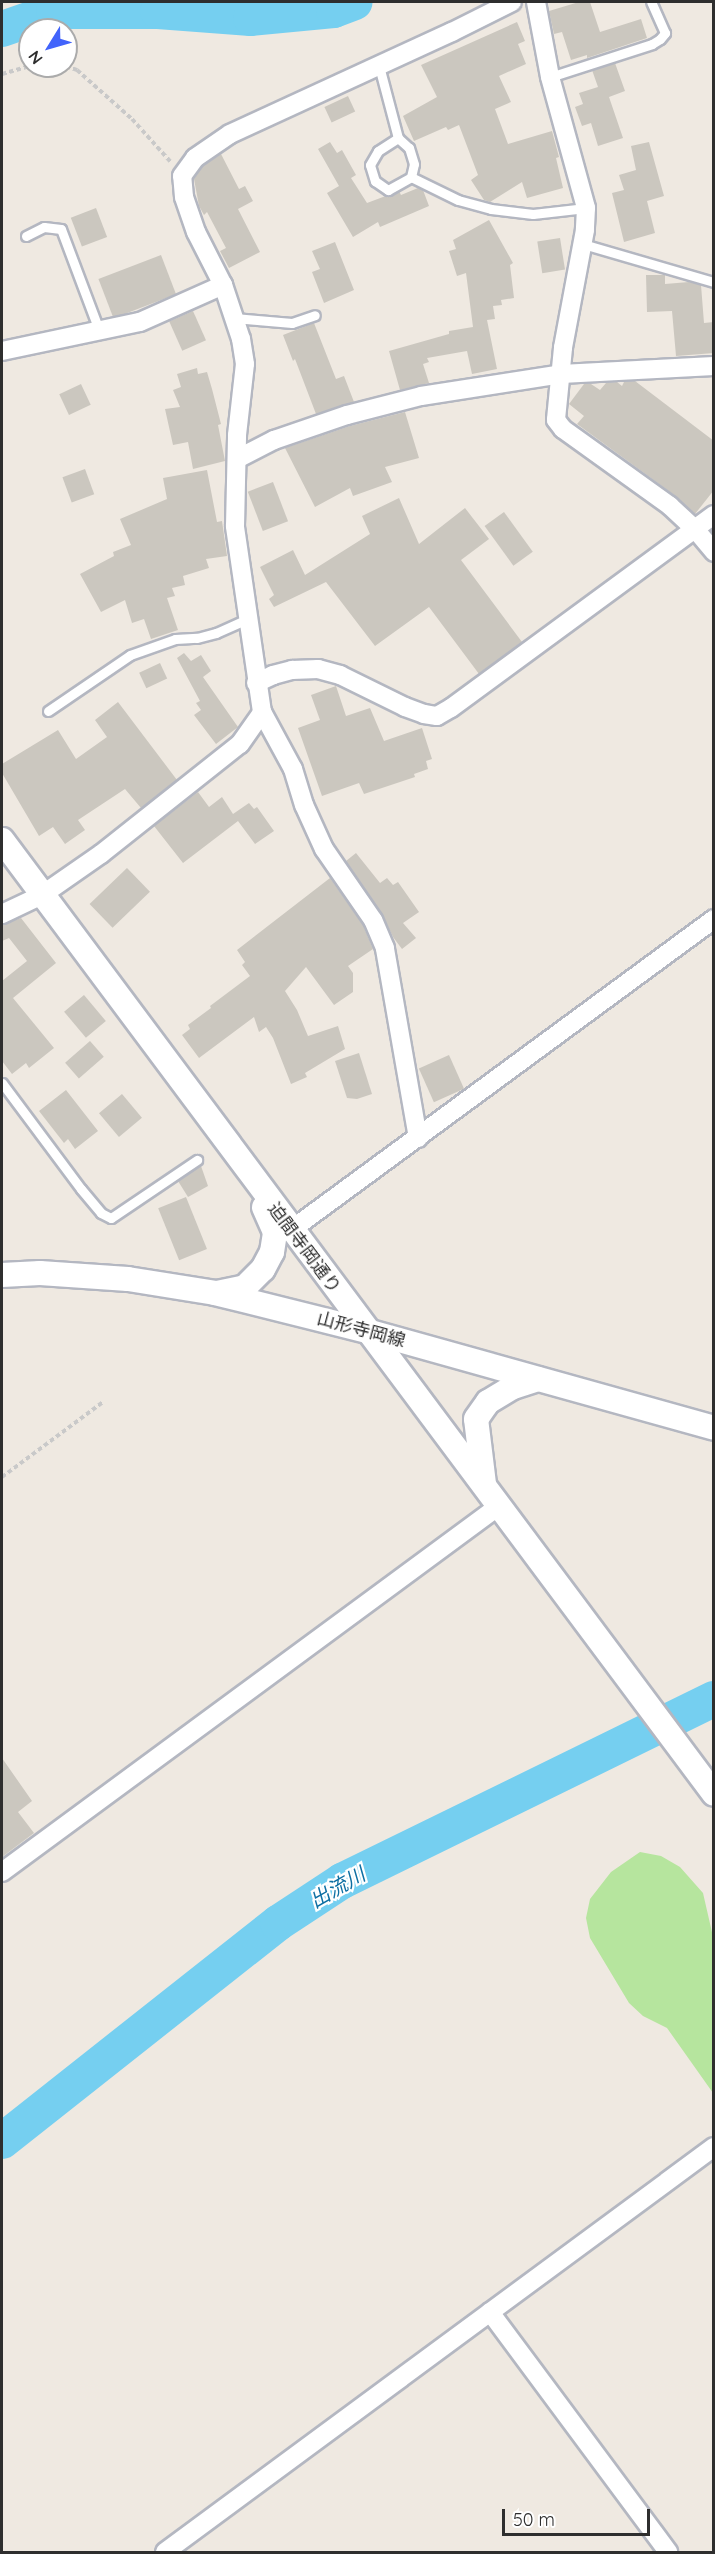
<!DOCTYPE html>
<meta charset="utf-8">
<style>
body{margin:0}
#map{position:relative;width:715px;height:2554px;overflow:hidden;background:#efe9e1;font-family:Quicksand,"Noto Sans JP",sans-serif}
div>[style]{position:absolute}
.green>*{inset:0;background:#b6e59e}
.river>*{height:36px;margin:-18px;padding:0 18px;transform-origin:18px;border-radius:18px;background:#75cff0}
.building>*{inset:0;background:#cbc7bf;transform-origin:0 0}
.path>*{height:4px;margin-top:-2px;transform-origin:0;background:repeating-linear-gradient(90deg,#c9c9c9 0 4.5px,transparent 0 7.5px)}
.roads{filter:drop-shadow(2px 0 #b4b7c1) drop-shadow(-2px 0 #b4b7c1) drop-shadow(0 2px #b4b7c1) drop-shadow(0 -2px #b4b7c1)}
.lane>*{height:9px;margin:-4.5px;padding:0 4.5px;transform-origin:4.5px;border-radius:4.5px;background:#fff}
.street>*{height:18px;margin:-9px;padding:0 9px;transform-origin:9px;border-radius:9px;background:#fff}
.secondary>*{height:24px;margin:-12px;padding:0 12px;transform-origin:12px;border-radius:12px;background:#fff}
span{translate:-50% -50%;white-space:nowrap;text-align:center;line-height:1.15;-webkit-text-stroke:4.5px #fff;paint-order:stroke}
.street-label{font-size:18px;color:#2e2e2e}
.water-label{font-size:20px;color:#0d6fa3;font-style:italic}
.frame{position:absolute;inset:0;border:3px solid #2e2e2e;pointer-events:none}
.north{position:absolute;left:18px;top:18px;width:60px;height:60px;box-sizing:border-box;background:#fff;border:2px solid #ababab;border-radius:50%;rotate:233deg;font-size:16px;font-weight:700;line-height:24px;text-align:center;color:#2e2e2e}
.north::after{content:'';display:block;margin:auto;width:21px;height:27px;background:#4264fb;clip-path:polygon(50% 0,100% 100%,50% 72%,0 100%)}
.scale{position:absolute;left:502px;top:2509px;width:148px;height:27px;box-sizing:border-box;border:3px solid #2e2e2e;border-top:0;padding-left:8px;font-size:18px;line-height:21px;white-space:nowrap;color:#2e2e2e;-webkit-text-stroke:4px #fff;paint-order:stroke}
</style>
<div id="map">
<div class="green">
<i style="clip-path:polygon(640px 1852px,661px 1856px,680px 1867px,703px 1893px,714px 1941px,713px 2093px,667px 2028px,643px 2016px,629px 2003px,590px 1938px,586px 1918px,590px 1899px,611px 1872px)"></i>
</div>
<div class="river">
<i style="left:2px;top:29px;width:55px;rotate:-19.1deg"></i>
<i style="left:54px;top:11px;width:104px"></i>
<i style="left:158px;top:11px;width:93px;rotate:4.3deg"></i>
<i style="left:251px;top:18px;width:83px;rotate:-5.5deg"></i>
<i style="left:334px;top:10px;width:22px;rotate:-21deg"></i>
<i style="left:2px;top:2141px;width:352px;rotate:-38.3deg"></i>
<i style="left:278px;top:1923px;width:77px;rotate:-33.3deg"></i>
<i style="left:342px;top:1881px;width:414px;rotate:-26.1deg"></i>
</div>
<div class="building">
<i style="clip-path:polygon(579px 2px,590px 2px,600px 32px,641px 19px,647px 38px,587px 58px,587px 55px,571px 60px,562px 32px,554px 34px,549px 11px)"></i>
<i style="clip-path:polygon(517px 22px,525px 41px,518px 44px,526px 64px,499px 76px,511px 102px,495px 109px,508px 144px,552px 131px,559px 157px,556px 158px,563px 188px,527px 198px,522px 182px,490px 202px,484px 200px,471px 180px,478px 175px,459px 125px,448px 130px,446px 127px,414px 141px,403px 116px,437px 97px,421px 65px)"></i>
<i style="clip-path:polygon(615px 63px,625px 91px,609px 97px,623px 138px,598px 146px,591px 123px,582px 126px,575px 107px,583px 104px,579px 93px,598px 87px,592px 70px)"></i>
<i style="left:348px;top:96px;width:17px;height:26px;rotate:65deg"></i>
<i style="clip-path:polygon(330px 142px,337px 153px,342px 150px,356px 175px,351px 178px,367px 203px,399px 191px,401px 195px,418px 188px,423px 190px,429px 206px,380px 227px,378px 222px,353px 237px,327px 193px,339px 186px,318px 149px)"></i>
<i style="clip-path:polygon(649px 142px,664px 196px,647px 201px,655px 233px,624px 242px,612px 193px,624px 190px,619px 175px,636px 170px,631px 146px)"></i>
<i style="clip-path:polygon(221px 154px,239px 189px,245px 186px,253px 201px,238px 209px,260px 252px,229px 268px,220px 251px,226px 248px,207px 212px,204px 215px,199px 206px,194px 179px,203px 166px)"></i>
<i style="left:96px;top:208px;width:31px;height:27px;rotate:69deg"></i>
<i style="clip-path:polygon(489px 220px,513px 263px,510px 265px,514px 298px,501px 300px,502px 305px,493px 306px,495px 319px,487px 320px,497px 369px,472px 374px,467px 351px,427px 358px,429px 362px,423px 364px,429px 383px,400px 390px,389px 351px,449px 334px,449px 331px,473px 327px,466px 273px,457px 276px,449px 251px,456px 249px,453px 240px)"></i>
<i style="left:560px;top:238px;width:32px;height:23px;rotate:81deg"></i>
<i style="clip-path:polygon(335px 242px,354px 290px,324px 303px,312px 272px,320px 269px,312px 251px)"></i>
<i style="left:161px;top:255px;width:42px;height:67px;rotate:69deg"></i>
<i style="clip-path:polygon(646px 275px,665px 275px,665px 284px,689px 282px,701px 285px,704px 323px,714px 322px,714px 353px,676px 356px,672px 311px,647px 312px)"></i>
<i style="left:193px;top:311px;width:32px;height:26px;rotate:66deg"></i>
<i style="clip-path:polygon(314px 323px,336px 379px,344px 376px,354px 402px,316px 414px,295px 359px,293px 361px,283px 335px)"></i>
<i style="clip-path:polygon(197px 368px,198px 374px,207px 372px,212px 389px,221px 424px,218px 425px,225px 461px,193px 469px,188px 442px,173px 445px,165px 409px,180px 407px,173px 390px,181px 387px,177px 374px)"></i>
<i style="clip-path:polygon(635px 381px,714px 441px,714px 490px,695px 514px,677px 497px,577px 424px,584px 416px,569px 404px,584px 384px,591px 384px,600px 390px,606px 383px,617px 382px,622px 386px,624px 382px)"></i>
<i style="left:81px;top:384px;width:23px;height:24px;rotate:65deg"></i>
<i style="clip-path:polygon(405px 412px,419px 458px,385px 467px,392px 482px,353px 496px,350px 488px,315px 507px,285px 448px,350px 426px)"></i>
<i style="left:85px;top:469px;width:27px;height:24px;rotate:70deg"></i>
<i style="clip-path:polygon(207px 470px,217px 522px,222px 521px,227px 556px,206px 559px,209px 568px,183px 576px,185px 585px,172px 588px,175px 596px,167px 598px,178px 630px,151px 639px,144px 619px,132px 623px,125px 600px,101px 612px,80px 574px,114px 556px,113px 552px,131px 545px,120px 519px,167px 499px,163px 478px)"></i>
<i style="left:273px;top:482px;width:42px;height:27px;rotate:69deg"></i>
<i style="clip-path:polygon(399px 498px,419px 544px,465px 508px,489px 539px,461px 560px,522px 642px,479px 674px,429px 607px,375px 646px,326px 582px,274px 607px,269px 599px,274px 595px,260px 567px,293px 550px,305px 575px,370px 534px,362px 516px)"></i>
<i style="left:504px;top:512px;width:49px;height:24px;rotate:54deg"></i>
<i style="clip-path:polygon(184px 653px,191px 661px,201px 655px,211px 671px,203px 677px,238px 727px,216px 744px,194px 715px,201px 710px,196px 703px,200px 701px,177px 658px)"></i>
<i style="left:160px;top:663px;width:17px;height:23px;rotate:65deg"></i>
<i style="clip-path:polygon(336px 686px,346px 716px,370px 708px,384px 741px,422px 728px,432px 759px,426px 761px,428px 769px,414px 774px,415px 777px,364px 794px,359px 783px,322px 796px,298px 728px,320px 720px,311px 695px)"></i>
<i style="clip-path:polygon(118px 702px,177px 780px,141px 808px,125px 789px,78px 820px,85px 830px,65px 844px,53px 827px,39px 836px,2px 773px,2px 764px,58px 730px,76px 759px,107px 737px,95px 720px)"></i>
<i style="clip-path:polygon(198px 792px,209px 807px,222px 797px,233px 814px,249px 803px,254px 809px,257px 807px,274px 831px,255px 844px,238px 821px,183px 863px,154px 826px)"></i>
<i style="clip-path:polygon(356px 853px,380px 883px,387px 878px,393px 885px,398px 882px,419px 912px,403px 923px,416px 938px,402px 949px,393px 937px,382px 914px,346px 861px)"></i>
<i style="left:127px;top:868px;width:33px;height:52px;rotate:46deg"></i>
<i style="clip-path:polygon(330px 878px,363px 925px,373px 949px,348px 966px,353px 973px,353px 992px,334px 1005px,306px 967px,285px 991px,297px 1010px,308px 1036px,338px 1026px,345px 1049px,305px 1073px,307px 1077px,291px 1084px,273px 1038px,266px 1027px,259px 1032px,254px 1017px,199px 1058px,182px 1035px,190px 1029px,188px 1025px,211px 1008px,210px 1006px,250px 976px,242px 965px,245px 962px,237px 950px)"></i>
<i style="clip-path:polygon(21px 918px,56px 963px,13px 998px,54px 1048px,29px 1068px,26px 1063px,12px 1074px,2px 1061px,2px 981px,27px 961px,9px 938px,2px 941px,2px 925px)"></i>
<i style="left:84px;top:995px;width:34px;height:26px;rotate:50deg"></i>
<i style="left:90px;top:1041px;width:21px;height:33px;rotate:49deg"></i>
<i style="clip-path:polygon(359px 1053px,372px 1094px,357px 1099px,347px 1098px,335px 1061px)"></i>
<i style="left:449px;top:1055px;width:37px;height:33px;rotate:66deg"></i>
<i style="clip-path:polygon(66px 1090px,98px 1131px,75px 1149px,68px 1139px,64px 1143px,39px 1111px)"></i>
<i style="left:122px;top:1094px;width:31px;height:30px;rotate:50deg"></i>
<i style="clip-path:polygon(201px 1166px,208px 1186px,188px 1197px,178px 1181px)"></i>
<i style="left:186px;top:1197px;width:56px;height:30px;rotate:68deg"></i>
<i style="clip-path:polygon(2px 1758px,32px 1801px,18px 1812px,34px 1833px,2px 1857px)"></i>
</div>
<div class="path">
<i style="left:66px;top:66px;width:12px;rotate:20deg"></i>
<i style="left:77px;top:70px;width:74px;rotate:41.7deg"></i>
<i style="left:132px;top:119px;width:57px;rotate:47.9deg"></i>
<i style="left:2px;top:74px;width:29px;rotate:-16deg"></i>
<i style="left:2px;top:1477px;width:126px;rotate:-36.6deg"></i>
</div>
<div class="roads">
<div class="lane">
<i style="left:379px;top:66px;width:74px;rotate:75.2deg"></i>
<i style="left:398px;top:138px;width:24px;rotate:147deg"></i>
<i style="left:378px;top:151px;width:16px;rotate:120deg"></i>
<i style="left:370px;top:165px;width:17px;rotate:73deg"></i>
<i style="left:375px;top:181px;width:16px;rotate:35deg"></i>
<i style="left:388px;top:190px;width:26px;rotate:-29deg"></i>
<i style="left:411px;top:177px;width:13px;rotate:-77deg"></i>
<i style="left:414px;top:164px;width:17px;rotate:-107deg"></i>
<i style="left:409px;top:148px;width:15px;rotate:-138deg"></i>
<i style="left:550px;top:77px;width:107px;rotate:-17.9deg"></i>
<i style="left:652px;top:44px;width:9px;rotate:-32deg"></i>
<i style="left:660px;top:39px;width:8px;rotate:-50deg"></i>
<i style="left:665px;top:33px;width:34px;rotate:-114deg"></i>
<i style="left:411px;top:177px;width:52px;rotate:26.1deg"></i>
<i style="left:458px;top:200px;width:34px;rotate:15deg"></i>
<i style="left:491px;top:209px;width:42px;rotate:6.8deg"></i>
<i style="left:533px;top:214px;width:53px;rotate:-6.5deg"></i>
<i style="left:26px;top:236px;width:20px;rotate:-27deg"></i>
<i style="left:44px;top:227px;width:17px;rotate:7deg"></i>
<i style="left:61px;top:229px;width:108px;rotate:69.4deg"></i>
<i style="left:583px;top:244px;width:136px;rotate:16.2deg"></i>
<i style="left:234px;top:318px;width:58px;rotate:4.9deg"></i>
<i style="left:292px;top:323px;width:24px;rotate:-19deg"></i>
<i style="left:48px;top:711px;width:99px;rotate:-34.3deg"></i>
<i style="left:130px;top:655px;width:48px;rotate:-19.6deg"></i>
<i style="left:175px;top:639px;width:22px;rotate:-3deg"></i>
<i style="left:197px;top:638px;width:20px;rotate:-15deg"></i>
<i style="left:216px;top:633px;width:34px;rotate:-24deg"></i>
<i style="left:2px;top:1083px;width:132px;rotate:53.3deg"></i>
<i style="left:81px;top:1189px;width:31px;rotate:50deg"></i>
<i style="left:101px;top:1213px;width:11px;rotate:27deg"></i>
<i style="left:111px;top:1218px;width:104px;rotate:-34deg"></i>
</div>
<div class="street">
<i style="left:536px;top:2px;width:76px;rotate:79.4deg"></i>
<i style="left:550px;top:77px;width:136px;rotate:74.6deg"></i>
<i style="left:586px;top:208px;width:22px;rotate:93deg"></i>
<i style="left:585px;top:230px;width:120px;rotate:100.6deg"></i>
<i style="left:563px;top:348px;width:72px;rotate:95.6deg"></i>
<i style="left:556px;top:420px;width:11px;rotate:52deg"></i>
<i style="left:563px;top:429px;width:132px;rotate:35.7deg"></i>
<i style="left:670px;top:506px;width:34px;rotate:43deg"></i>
<i style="left:695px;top:529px;width:30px;rotate:50deg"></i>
<i style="left:2px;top:351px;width:141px;rotate:-11.9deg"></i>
<i style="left:140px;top:322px;width:91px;rotate:-24deg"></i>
<i style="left:237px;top:459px;width:42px;rotate:-27.2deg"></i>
<i style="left:274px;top:440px;width:77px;rotate:-18.9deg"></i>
<i style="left:347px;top:415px;width:76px;rotate:-14.4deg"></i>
<i style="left:421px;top:396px;width:142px;rotate:-8.9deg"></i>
<i style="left:561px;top:374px;width:153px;rotate:-3deg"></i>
<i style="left:256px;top:683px;width:19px;rotate:-25deg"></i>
<i style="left:273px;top:675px;width:20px;rotate:-15deg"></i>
<i style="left:292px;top:670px;width:26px;rotate:-2deg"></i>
<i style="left:318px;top:669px;width:23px;rotate:15deg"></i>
<i style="left:340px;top:675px;width:72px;rotate:26.2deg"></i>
<i style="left:405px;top:707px;width:20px;rotate:20deg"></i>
<i style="left:424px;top:714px;width:13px;rotate:9deg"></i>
<i style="left:437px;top:716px;width:16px;rotate:-30deg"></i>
<i style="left:451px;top:708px;width:326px;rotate:-36.3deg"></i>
<i style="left:2px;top:914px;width:44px;rotate:-25.4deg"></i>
<i style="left:42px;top:895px;width:72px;rotate:-34.8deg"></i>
<i style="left:101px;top:854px;width:177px;rotate:-38.4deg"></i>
<i style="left:240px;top:744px;width:39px;rotate:-55deg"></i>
<i style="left:418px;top:1138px;width:193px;rotate:-99.9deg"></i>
<i style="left:385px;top:948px;width:30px;rotate:-113deg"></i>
<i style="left:373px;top:920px;width:86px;rotate:-124.6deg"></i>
<i style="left:324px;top:849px;width:48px;rotate:-114.4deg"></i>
<i style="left:304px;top:805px;width:38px;rotate:-107deg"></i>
<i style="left:293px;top:769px;width:65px;rotate:-118.5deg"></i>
<i style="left:262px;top:712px;width:188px;rotate:-98.3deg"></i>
<i style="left:235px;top:526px;width:91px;rotate:-88.7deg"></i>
<i style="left:237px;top:435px;width:71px;rotate:-83.6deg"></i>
<i style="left:245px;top:364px;width:25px;rotate:-99deg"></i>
<i style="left:241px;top:339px;width:57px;rotate:-108.4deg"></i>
<i style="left:223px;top:285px;width:59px;rotate:-117deg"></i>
<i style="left:196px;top:232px;width:37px;rotate:-109deg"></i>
<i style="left:184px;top:197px;width:21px;rotate:-95deg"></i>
<i style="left:182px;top:176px;width:22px;rotate:-54deg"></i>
<i style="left:195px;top:158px;width:42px;rotate:-34.4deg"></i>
<i style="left:230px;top:134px;width:244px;rotate:-24.7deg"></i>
<i style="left:452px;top:32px;width:67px;rotate:-26.6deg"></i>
<i style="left:291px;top:1230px;width:525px;rotate:-36.32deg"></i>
<i style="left:2px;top:1872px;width:617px;rotate:-36.37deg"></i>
<i style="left:490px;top:2312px;width:299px;rotate:53.4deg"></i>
<i style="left:165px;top:2552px;width:682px;rotate:-36.42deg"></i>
</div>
<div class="secondary">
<i style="left:2px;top:840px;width:1190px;rotate:53.26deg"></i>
<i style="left:2px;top:1275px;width:38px;rotate:-3deg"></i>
<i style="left:40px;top:1273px;width:88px;rotate:3.9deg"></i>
<i style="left:128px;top:1279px;width:88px;rotate:9.1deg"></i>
<i style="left:215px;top:1293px;width:157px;rotate:14deg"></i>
<i style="left:367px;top:1331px;width:360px;rotate:15.6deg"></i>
<i style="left:217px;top:1293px;width:29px;rotate:-12deg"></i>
<i style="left:245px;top:1287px;width:25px;rotate:-45deg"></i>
<i style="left:263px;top:1269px;width:19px;rotate:-62deg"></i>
<i style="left:272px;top:1252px;width:20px;rotate:-81deg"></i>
<i style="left:275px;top:1232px;width:27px;rotate:-114deg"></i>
<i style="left:484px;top:1484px;width:65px;rotate:-97deg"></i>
<i style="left:476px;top:1419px;width:21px;rotate:-55deg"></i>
<i style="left:488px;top:1402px;width:29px;rotate:-31deg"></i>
<i style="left:513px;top:1387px;width:26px;rotate:-18deg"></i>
</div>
</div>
<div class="street-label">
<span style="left:304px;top:1248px;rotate:53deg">迫間寺岡通り</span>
<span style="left:361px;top:1330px;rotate:15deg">山形寺岡線</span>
</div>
<div class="water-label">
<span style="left:337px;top:1887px;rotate:-30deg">出流川</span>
</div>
<div class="frame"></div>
<div class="north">N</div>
<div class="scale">50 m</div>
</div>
